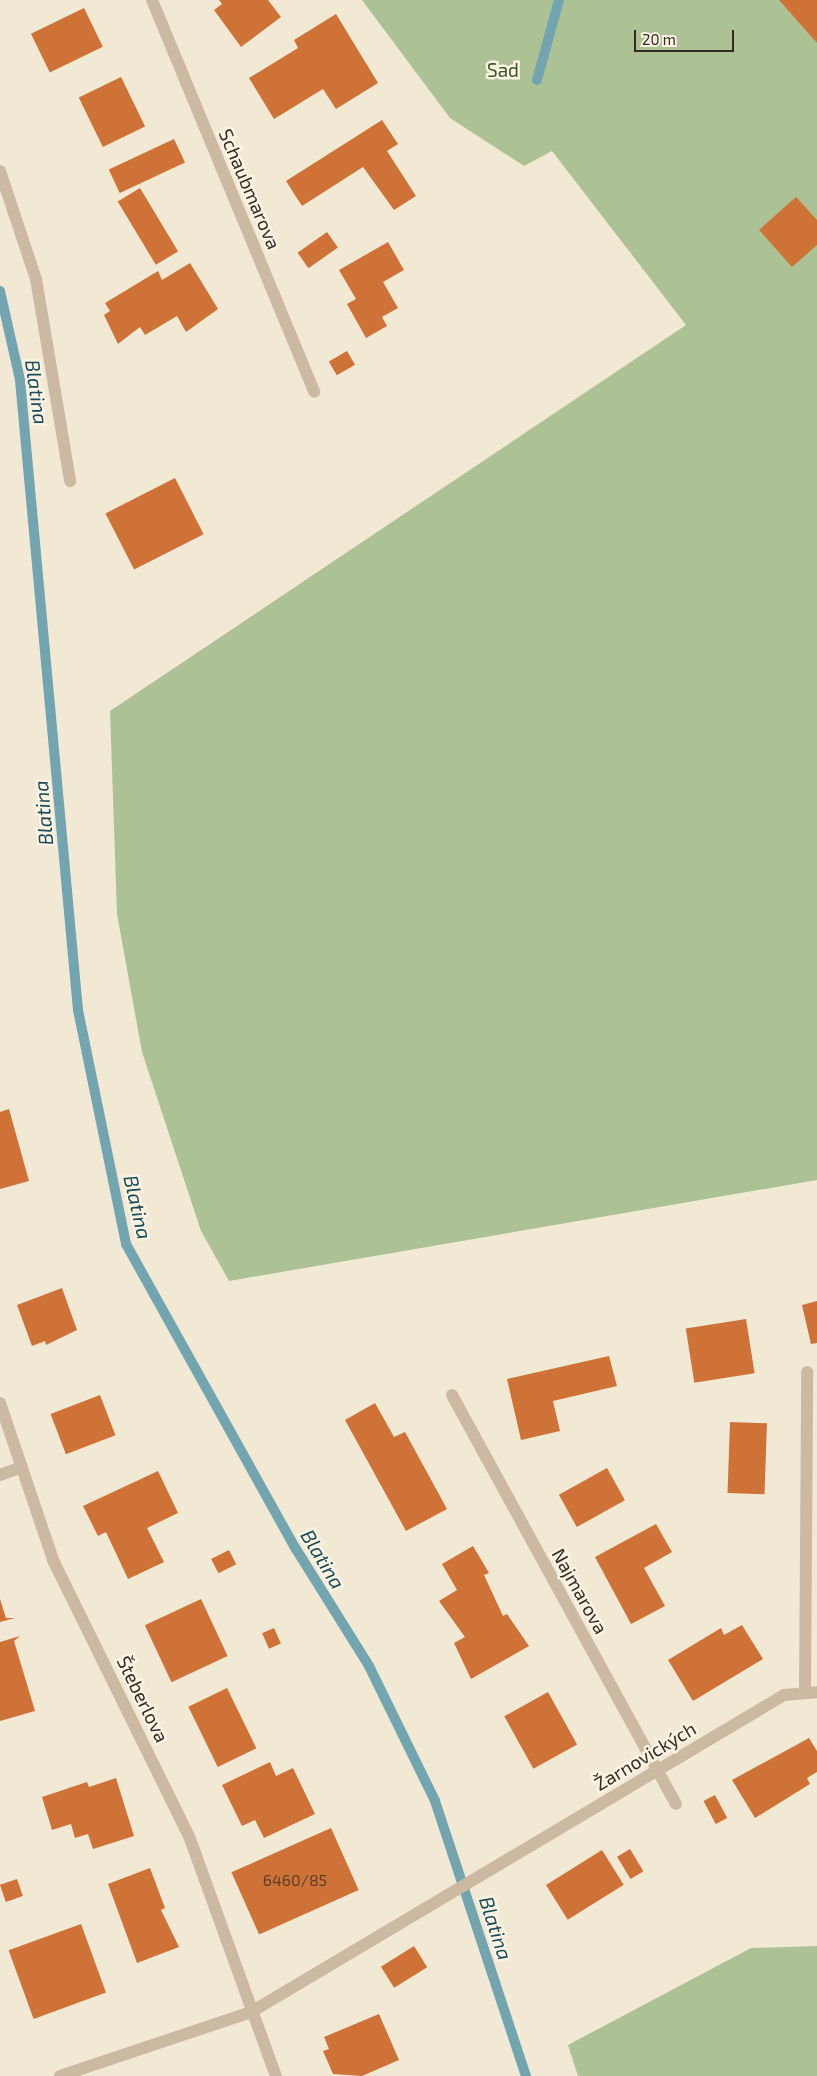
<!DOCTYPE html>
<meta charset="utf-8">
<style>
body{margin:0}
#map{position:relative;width:817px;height:2076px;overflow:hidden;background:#f2e9d5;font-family:"Exo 2",sans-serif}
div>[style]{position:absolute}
.green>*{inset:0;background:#acc295}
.stream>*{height:10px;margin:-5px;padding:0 5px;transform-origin:5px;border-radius:5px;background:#73a5b1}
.building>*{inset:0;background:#cf7237;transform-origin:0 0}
.service>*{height:12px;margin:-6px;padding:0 6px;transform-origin:6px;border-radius:6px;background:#cbbaa1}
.minor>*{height:12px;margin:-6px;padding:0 6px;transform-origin:6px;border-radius:6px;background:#cbbaa1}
span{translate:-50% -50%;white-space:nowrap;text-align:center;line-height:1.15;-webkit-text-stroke:5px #faf2e2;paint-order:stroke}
.number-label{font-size:16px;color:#5b3e29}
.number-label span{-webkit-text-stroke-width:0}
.park-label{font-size:19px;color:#3d5427}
.street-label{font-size:19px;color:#342c24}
.water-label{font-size:20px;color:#184a58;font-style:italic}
.scale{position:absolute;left:634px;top:30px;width:100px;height:22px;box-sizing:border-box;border:2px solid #342c24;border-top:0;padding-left:6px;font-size:15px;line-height:18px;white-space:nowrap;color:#342c24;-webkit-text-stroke:4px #faf2e2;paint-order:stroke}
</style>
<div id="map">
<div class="green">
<i style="clip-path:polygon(362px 0,817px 0,817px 1180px,229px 1281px,201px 1231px,142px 1052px,117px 914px,110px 711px,686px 325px,552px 151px,524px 166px,450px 118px)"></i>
<i style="clip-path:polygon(817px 1946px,817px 2076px,578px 2076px,568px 2045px,751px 1948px)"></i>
</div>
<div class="stream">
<i style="left:537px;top:80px;width:83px;rotate:-74.6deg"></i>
<i style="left:0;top:291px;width:91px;rotate:77.3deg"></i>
<i style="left:20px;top:380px;width:633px;rotate:84.74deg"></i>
<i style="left:78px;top:1010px;width:239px;rotate:78.4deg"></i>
<i style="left:126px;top:1244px;width:349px;rotate:60.9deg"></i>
<i style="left:296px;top:1549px;width:138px;rotate:58deg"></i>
<i style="left:369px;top:1666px;width:150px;rotate:63.9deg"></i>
<i style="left:435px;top:1801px;width:290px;rotate:71.7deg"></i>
</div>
<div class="building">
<i style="clip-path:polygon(219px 0,268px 0,281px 17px,241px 47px,214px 10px,222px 4px)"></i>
<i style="clip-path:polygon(779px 0,817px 0,817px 43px)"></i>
<i style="left:84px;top:8px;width:43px;height:59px;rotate:64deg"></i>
<i style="clip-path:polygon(336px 14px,378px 83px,336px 109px,323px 89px,274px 119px,249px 78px,298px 48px,294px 40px)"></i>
<i style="left:121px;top:77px;width:55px;height:47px;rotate:64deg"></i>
<i style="clip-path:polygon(382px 120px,398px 144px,387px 151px,416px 196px,394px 210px,363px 167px,302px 206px,286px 181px)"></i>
<i style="left:174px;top:139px;width:26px;height:72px;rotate:65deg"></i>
<i style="left:140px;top:188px;width:74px;height:26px;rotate:59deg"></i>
<i style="clip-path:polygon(796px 197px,817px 220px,817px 245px,792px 267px,759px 230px)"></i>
<i style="left:327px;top:232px;width:19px;height:36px;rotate:55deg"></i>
<i style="clip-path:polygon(388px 242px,404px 270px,383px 282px,398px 308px,382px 317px,387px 326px,366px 338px,347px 304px,356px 299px,339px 270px)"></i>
<i style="clip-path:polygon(190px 263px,218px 309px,186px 332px,177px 316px,145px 335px,140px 327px,118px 344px,104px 315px,110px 311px,105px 303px,158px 271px,162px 280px)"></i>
<i style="left:347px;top:351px;width:16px;height:21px;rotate:60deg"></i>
<i style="left:175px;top:478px;width:63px;height:78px;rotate:63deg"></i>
<i style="clip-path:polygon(9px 1109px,29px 1181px,0 1189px,0 1112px)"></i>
<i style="clip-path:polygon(62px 1288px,77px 1330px,46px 1345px,45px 1341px,32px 1346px,17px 1305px)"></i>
<i style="clip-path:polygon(817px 1301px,817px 1343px,811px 1344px,802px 1305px)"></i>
<i style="left:746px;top:1319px;width:55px;height:61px;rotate:81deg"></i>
<i style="clip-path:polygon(609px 1356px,617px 1386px,553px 1401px,560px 1431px,521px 1440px,507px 1379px)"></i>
<i style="left:100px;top:1395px;width:43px;height:53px;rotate:69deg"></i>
<i style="clip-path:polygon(375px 1403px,394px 1437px,405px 1432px,447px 1509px,406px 1531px,345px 1420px)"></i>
<i style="left:730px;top:1422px;width:37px;height:71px;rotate:2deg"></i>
<i style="left:607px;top:1468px;width:37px;height:55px;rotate:61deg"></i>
<i style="clip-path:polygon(158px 1471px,178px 1513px,147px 1528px,164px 1562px,128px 1579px,106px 1532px,98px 1536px,83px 1506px)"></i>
<i style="clip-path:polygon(656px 1524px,672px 1552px,644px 1568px,665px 1606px,631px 1624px,595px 1557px)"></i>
<i style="clip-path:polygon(473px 1546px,489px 1573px,484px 1575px,503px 1616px,507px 1614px,529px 1646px,471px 1679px,454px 1643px,465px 1637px,439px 1601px,457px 1590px,442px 1564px)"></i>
<i style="left:229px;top:1550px;width:16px;height:20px;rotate:63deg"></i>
<i style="clip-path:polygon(0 1599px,6px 1618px,15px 1618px,0 1622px)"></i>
<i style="left:201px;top:1599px;width:63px;height:62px;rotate:65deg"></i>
<i style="clip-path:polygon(742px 1625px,763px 1659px,693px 1701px,668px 1660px,721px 1628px,724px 1635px)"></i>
<i style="left:274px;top:1628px;width:17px;height:13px;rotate:66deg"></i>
<i style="clip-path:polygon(20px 1636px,14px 1641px,35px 1711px,0 1721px,0 1642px)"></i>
<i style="left:227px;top:1688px;width:67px;height:43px;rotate:64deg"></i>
<i style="left:548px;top:1692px;width:60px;height:50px;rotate:61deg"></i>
<i style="clip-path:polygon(809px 1738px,817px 1751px,817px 1772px,807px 1778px,810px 1784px,755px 1818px,732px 1780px)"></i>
<i style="clip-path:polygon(270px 1762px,276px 1776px,293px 1768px,315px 1814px,264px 1838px,255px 1820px,242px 1826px,222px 1785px)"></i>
<i style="clip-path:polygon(116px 1778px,134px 1836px,93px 1849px,88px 1834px,75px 1838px,71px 1824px,52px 1830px,42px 1797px,87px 1782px,89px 1787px)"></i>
<i style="left:715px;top:1795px;width:26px;height:13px;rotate:62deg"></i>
<i style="left:331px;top:1828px;width:68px;height:109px;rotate:66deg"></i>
<i style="left:630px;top:1849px;width:26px;height:15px;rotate:59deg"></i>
<i style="left:602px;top:1850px;width:41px;height:66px;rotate:58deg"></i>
<i style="clip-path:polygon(150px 1868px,165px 1908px,161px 1910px,179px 1947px,137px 1963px,108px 1884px)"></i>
<i style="left:17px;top:1879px;width:18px;height:18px;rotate:71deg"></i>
<i style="left:81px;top:1924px;width:73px;height:77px;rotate:70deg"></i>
<i style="left:414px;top:1946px;width:25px;height:39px;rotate:58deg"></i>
<i style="clip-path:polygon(379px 2014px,399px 2060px,362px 2076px,333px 2074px,323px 2051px,329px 2049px,324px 2037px)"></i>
</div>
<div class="service">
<i style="left:0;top:171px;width:114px;rotate:71.6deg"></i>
<i style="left:36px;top:279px;width:205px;rotate:80.4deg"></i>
<i style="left:0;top:1475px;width:23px;rotate:-20deg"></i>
</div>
<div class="minor">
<i style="left:152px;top:0;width:424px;rotate:67.5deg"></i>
<i style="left:452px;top:1395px;width:466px;rotate:61.3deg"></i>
<i style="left:0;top:1403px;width:166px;rotate:71.3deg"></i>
<i style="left:53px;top:1560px;width:308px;rotate:63.8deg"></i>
<i style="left:189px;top:1836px;width:255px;rotate:70.1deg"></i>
<i style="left:805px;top:1692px;width:320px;rotate:-89.6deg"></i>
<i style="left:60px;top:2076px;width:201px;rotate:-18.5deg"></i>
<i style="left:251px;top:2012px;width:620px;rotate:-30.74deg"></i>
<i style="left:784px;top:1695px;width:33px;rotate:-5deg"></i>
</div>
<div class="number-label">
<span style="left:295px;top:1880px">6460/85</span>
</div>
<div class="park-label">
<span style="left:503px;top:70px">Sad</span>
</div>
<div class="street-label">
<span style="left:250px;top:189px;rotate:67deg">Schaubmarova</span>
<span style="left:580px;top:1591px;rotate:61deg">Najmarova</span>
<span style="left:143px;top:1699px;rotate:64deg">Šteberlova</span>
<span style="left:645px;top:1756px;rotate:-31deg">Žarnovických</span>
</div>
<div class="water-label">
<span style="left:37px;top:392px;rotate:82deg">Blatina</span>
<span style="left:43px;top:813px;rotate:-95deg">Blatina</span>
<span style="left:138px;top:1207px;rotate:77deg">Blatina</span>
<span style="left:323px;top:1559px;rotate:59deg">Blatina</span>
<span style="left:496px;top:1928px;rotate:72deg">Blatina</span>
</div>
<div class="scale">20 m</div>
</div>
